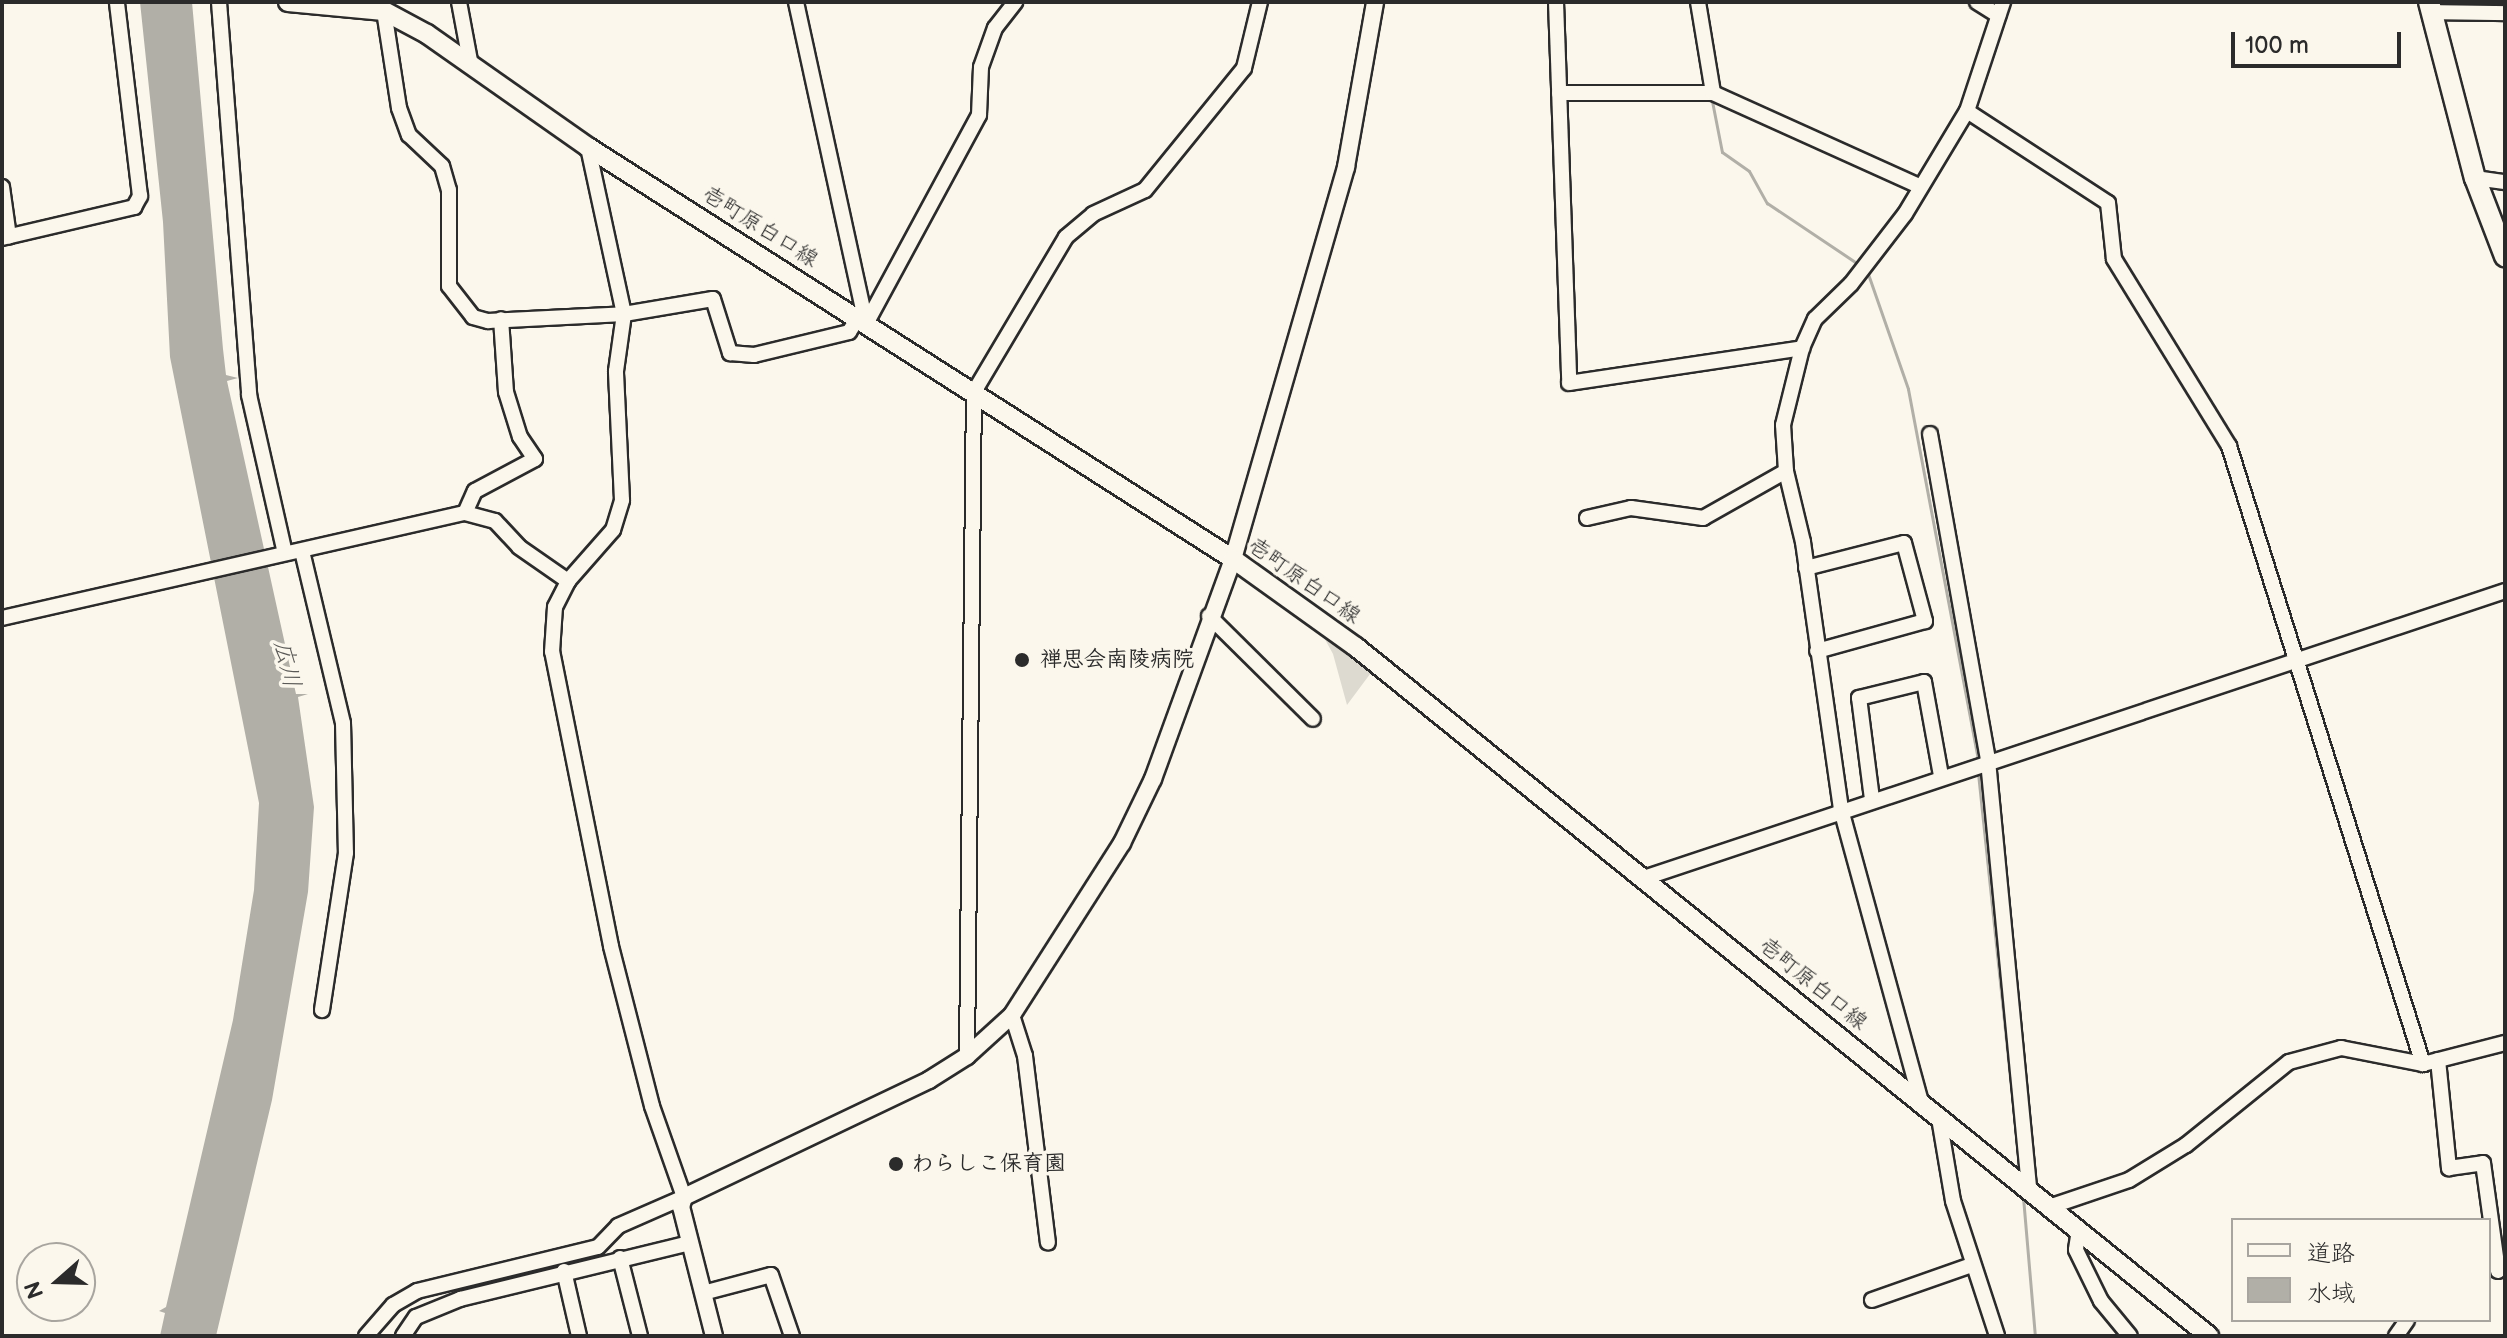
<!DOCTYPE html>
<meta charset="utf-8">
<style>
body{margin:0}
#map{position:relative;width:2507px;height:1338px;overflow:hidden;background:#fbf7ec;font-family:"Balsamiq Sans","Klee One",sans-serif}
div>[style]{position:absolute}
.green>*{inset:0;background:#dddad0}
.water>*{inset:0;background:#b1afa7}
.stream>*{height:3px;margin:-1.5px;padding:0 1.5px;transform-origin:1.5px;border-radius:1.5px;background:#b1afa7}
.roads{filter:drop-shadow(2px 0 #2b2b2b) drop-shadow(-2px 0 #2b2b2b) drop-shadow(0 2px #2b2b2b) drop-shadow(0 -2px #2b2b2b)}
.minor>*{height:14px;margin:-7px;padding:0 7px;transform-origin:7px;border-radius:7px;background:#fbf7ec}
.tertiary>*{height:16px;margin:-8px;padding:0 8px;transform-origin:8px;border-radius:8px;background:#fbf7ec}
.secondary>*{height:18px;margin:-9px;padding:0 9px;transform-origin:9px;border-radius:9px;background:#fbf7ec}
.primary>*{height:20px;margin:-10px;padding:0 10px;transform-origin:10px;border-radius:10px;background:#fbf7ec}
.dots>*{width:22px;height:22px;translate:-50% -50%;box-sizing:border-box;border:4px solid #fbf7ec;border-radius:50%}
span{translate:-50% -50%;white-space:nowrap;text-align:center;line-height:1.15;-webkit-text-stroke:7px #fbf7ec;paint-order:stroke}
.street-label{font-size:22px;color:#2b2b2b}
.poi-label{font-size:22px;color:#2b2b2b;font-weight:700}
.left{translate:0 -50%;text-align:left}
.water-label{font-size:24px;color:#5a5956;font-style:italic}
.frame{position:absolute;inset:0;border:4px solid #2b2b2b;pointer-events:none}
.legend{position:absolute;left:2231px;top:1218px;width:260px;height:104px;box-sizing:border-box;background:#fbf7ec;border:2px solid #a8a59f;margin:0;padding:10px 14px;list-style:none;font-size:24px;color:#2b2b2b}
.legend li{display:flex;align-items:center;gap:16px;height:40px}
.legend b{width:40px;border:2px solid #a8a59f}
.north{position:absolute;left:16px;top:1242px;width:80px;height:80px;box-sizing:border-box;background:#fbf7ec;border:2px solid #a8a59f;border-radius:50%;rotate:250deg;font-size:22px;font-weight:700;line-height:32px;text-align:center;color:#2b2b2b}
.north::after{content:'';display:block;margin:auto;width:28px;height:36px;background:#2b2b2b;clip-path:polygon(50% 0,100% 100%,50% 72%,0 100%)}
.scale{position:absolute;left:2231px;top:32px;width:170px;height:36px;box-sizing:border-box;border:4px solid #2b2b2b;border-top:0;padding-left:10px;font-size:24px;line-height:28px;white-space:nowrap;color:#2b2b2b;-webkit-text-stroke:6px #fbf7ec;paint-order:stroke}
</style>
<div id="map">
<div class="green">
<i style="clip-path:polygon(1321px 632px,1373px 670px,1347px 705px,1333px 654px)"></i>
</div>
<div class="water">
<i style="clip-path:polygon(140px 2px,192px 2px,223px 349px,226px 375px,238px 378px,227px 381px,296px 694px,308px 694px,298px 697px,314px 807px,308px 892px,272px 1100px,216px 1336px,160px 1336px,165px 1313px,159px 1311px,166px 1307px,233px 1020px,254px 890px,259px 803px,170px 357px,163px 222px)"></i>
</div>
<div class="stream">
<i style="left:1711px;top:96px;width:57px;rotate:78.9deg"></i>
<i style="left:1722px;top:152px;width:33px;rotate:35deg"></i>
<i style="left:1749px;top:171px;width:37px;rotate:61deg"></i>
<i style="left:1767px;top:203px;width:110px;rotate:33.8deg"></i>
<i style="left:1867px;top:271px;width:125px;rotate:70.8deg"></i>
<i style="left:1908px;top:389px;width:379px;rotate:79.3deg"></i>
<i style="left:1978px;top:773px;width:380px;rotate:84deg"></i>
<i style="left:2023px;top:1197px;width:140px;rotate:85.1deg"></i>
</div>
<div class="roads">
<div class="minor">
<i style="left:219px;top:2px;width:394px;rotate:85.6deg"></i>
<i style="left:249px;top:395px;width:162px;rotate:77.2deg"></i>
<i style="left:459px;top:2px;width:65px;rotate:79.4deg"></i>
<i style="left:796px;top:2px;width:330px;rotate:77.7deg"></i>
<i style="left:1556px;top:2px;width:381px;rotate:88deg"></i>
<i style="left:1569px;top:383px;width:236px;rotate:-8.5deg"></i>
<i style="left:1698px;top:2px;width:92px;rotate:80.6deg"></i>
<i style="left:1977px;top:2px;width:25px;rotate:32deg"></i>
<i style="left:384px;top:11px;width:98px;rotate:81.2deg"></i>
<i style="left:399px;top:108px;width:29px;rotate:70deg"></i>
<i style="left:409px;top:135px;width:45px;rotate:43.2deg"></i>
<i style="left:442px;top:166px;width:25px;rotate:74deg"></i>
<i style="left:449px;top:190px;width:96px;rotate:90deg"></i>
<i style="left:449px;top:286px;width:39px;rotate:52deg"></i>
<i style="left:473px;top:317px;width:16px;rotate:15deg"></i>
<i style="left:488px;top:321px;width:136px;rotate:-2.9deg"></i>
<i style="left:624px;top:314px;width:90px;rotate:-9.6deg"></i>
<i style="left:713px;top:299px;width:57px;rotate:72.5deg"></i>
<i style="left:730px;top:353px;width:24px;rotate:5deg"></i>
<i style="left:754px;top:355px;width:98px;rotate:-13.6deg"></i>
<i style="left:849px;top:332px;width:17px;rotate:-57deg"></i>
<i style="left:2431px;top:12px;width:74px;rotate:0.8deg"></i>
<i style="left:1559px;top:93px;width:154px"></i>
<i style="left:1713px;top:93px;width:226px;rotate:24.3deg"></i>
<i style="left:1967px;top:111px;width:168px;rotate:33.1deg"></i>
<i style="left:2108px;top:203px;width:56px;rotate:83.9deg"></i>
<i style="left:2114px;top:259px;width:220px;rotate:58.4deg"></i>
<i style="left:2229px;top:446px;width:648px;rotate:72.57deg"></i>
<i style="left:2475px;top:178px;width:30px;rotate:8deg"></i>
<i style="left:2px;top:187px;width:50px;rotate:82deg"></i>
<i style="left:2px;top:238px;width:136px;rotate:-13.2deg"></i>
<i style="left:134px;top:207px;width:13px;rotate:-61deg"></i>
<i style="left:140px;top:196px;width:195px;rotate:-96.8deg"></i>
<i style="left:866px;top:324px;width:238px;rotate:-61.6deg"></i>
<i style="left:979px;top:115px;width:48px;rotate:-87.6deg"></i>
<i style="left:981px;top:67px;width:41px;rotate:-70.3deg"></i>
<i style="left:995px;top:28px;width:33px;rotate:-52deg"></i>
<i style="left:1930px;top:434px;width:332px;rotate:79.9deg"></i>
<i style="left:1988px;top:761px;width:430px;rotate:84.5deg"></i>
<i style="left:465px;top:513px;width:24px;rotate:-66deg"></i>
<i style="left:475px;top:491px;width:68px;rotate:-28.1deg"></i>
<i style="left:535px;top:459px;width:27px;rotate:-124deg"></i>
<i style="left:520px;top:437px;width:47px;rotate:-107.3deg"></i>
<i style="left:506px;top:392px;width:73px;rotate:-93.9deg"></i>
<i style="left:1587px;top:518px;width:45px;rotate:-12.8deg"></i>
<i style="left:1631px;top:508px;width:73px;rotate:7.9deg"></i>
<i style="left:1703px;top:518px;width:95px;rotate:-29.5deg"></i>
<i style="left:302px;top:551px;width:177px;rotate:76.6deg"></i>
<i style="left:343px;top:723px;width:130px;rotate:88.7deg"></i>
<i style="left:346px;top:853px;width:159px;rotate:98.7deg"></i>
<i style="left:1806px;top:568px;width:101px;rotate:-14.3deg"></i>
<i style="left:1904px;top:543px;width:81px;rotate:74.9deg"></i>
<i style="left:1925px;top:621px;width:112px;rotate:164.5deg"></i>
<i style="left:1209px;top:616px;width:146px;rotate:44.7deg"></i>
<i style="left:2px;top:618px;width:475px;rotate:-12.8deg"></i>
<i style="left:465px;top:513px;width:31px;rotate:15deg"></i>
<i style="left:495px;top:521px;width:35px;rotate:47deg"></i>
<i style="left:519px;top:547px;width:60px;rotate:34.8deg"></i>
<i style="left:1872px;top:799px;width:102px;rotate:-97.3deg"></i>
<i style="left:1859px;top:698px;width:67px;rotate:-13.8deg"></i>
<i style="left:1924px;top:682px;width:96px;rotate:79.7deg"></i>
<i style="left:1644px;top:878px;width:908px;rotate:-18.43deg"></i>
<i style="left:1012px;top:1015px;width:43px;rotate:72.4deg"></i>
<i style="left:1025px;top:1056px;width:188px;rotate:83deg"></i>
<i style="left:967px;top:1056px;width:664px;rotate:-89.4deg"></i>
<i style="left:974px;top:392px;width:180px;rotate:-59.3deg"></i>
<i style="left:1066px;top:237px;width:35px;rotate:-40deg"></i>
<i style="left:1093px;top:214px;width:57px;rotate:-24.8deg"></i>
<i style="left:1145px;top:190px;width:157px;rotate:-50.9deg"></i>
<i style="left:1244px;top:68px;width:68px;rotate:-76.4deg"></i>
<i style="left:2438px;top:1060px;width:109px;rotate:84.2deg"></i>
<i style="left:2449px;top:1168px;width:34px;rotate:-8deg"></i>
<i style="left:2483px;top:1163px;width:109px;rotate:82.1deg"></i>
<i style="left:1921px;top:1102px;width:304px;rotate:-105.3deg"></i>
<i style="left:1841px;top:809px;width:270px;rotate:-98.1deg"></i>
<i style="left:1803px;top:542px;width:73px;rotate:-103.5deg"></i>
<i style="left:1786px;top:471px;width:46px;rotate:-93.7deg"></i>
<i style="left:1783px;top:425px;width:79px;rotate:-76.1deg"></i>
<i style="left:1802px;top:348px;width:32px;rotate:-66deg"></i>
<i style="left:1815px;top:319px;width:50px;rotate:-44.2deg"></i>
<i style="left:1851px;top:284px;width:88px;rotate:-52.4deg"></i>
<i style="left:1905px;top:214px;width:120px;rotate:-59deg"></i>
<i style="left:1967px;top:111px;width:115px;rotate:-71.7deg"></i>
<i style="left:1939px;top:1118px;width:84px;rotate:80.4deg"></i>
<i style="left:1953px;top:1201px;width:142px;rotate:71.9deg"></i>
<i style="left:2049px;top:1207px;width:84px;rotate:-18.6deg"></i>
<i style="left:2129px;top:1180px;width:67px;rotate:-31.6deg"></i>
<i style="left:2186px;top:1145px;width:132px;rotate:-38.9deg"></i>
<i style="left:2289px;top:1062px;width:54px;rotate:-15.1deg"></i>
<i style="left:2341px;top:1048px;width:84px;rotate:11deg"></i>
<i style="left:2423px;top:1064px;width:85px;rotate:-14.4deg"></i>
<i style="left:2079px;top:1230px;width:20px;rotate:99deg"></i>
<i style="left:2076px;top:1250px;width:57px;rotate:63.9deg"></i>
<i style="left:2101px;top:1301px;width:45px;rotate:50.4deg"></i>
<i style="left:620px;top:1258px;width:81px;rotate:75.6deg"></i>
<i style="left:564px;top:1271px;width:67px;rotate:77deg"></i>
<i style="left:703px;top:1293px;width:70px;rotate:-14.8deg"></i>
<i style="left:771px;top:1275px;width:65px;rotate:71deg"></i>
<i style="left:1872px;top:1300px;width:106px;rotate:-19.3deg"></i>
<i style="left:366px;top:1336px;width:41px;rotate:-48.9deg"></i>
<i style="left:393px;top:1305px;width:28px;rotate:-30deg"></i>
<i style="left:417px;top:1291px;width:186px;rotate:-13.7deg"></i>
<i style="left:598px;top:1247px;width:29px;rotate:-46deg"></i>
<i style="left:618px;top:1226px;width:72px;rotate:-23.7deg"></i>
<i style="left:684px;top:1197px;width:96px;rotate:-109.4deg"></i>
<i style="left:652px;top:1106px;width:165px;rotate:-104.4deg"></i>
<i style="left:611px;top:946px;width:300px;rotate:-101.3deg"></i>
<i style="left:552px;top:652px;width:45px;rotate:-86.2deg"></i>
<i style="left:555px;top:607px;width:29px;rotate:-63deg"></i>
<i style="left:568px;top:581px;width:68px;rotate:-48.6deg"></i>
<i style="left:613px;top:530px;width:31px;rotate:-73deg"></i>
<i style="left:622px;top:500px;width:129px;rotate:-92.7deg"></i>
<i style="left:616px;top:371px;width:58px;rotate:-82deg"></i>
<i style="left:624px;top:314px;width:171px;rotate:-102.2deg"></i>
<i style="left:403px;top:1336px;width:23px;rotate:-56deg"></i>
<i style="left:416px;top:1317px;width:48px;rotate:-22.2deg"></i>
<i style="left:460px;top:1299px;width:237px;rotate:-13.7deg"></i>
<i style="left:2396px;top:1336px;width:19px;rotate:-55deg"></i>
</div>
<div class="tertiary">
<i style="left:714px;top:1336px;width:133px;rotate:-104.3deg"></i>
<i style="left:681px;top:1207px;width:10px;rotate:-73deg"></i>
<i style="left:684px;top:1197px;width:272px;rotate:-25.5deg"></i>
<i style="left:929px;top:1080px;width:45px;rotate:-32.3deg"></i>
<i style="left:967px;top:1056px;width:61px;rotate:-42.3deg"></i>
<i style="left:1012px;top:1015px;width:204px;rotate:-57.4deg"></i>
<i style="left:1122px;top:843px;width:71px;rotate:-64.2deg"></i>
<i style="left:1153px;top:779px;width:234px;rotate:-70deg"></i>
<i style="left:1233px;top:559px;width:408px;rotate:-73.9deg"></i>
<i style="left:1346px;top:167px;width:168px;rotate:-80deg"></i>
</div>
<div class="secondary">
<i style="left:288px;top:2px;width:96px;rotate:5.4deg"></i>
<i style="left:384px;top:11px;width:49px;rotate:28.1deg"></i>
<i style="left:427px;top:34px;width:197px;rotate:35.1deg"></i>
<i style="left:588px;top:147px;width:765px;rotate:32.57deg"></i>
<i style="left:1233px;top:559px;width:151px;rotate:35.6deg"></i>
<i style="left:1356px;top:647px;width:1097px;rotate:38.93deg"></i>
</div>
<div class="primary">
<i style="left:2429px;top:2px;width:182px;rotate:75.4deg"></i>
<i style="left:2475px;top:178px;width:84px;rotate:69deg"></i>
</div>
</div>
<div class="dots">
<i style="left:1022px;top:660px;background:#2b2b2b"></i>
<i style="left:896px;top:1164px;background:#2b2b2b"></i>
</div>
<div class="street-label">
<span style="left:760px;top:227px;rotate:32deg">壱町原白口線</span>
<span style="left:1304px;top:581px;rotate:35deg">壱町原白口線</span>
<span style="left:1813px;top:984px;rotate:39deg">壱町原白口線</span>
</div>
<div class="poi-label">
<span class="left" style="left:1040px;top:660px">禅思会南陵病院</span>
<span class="left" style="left:912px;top:1164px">わらしこ保育園</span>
</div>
<div class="water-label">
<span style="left:287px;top:664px;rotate:77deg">広川</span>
</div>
<div class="frame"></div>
<ul class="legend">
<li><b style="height:10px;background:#fbf7ec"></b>道路</li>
<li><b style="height:22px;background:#b1afa7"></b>水域</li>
</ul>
<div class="north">N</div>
<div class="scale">100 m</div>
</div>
